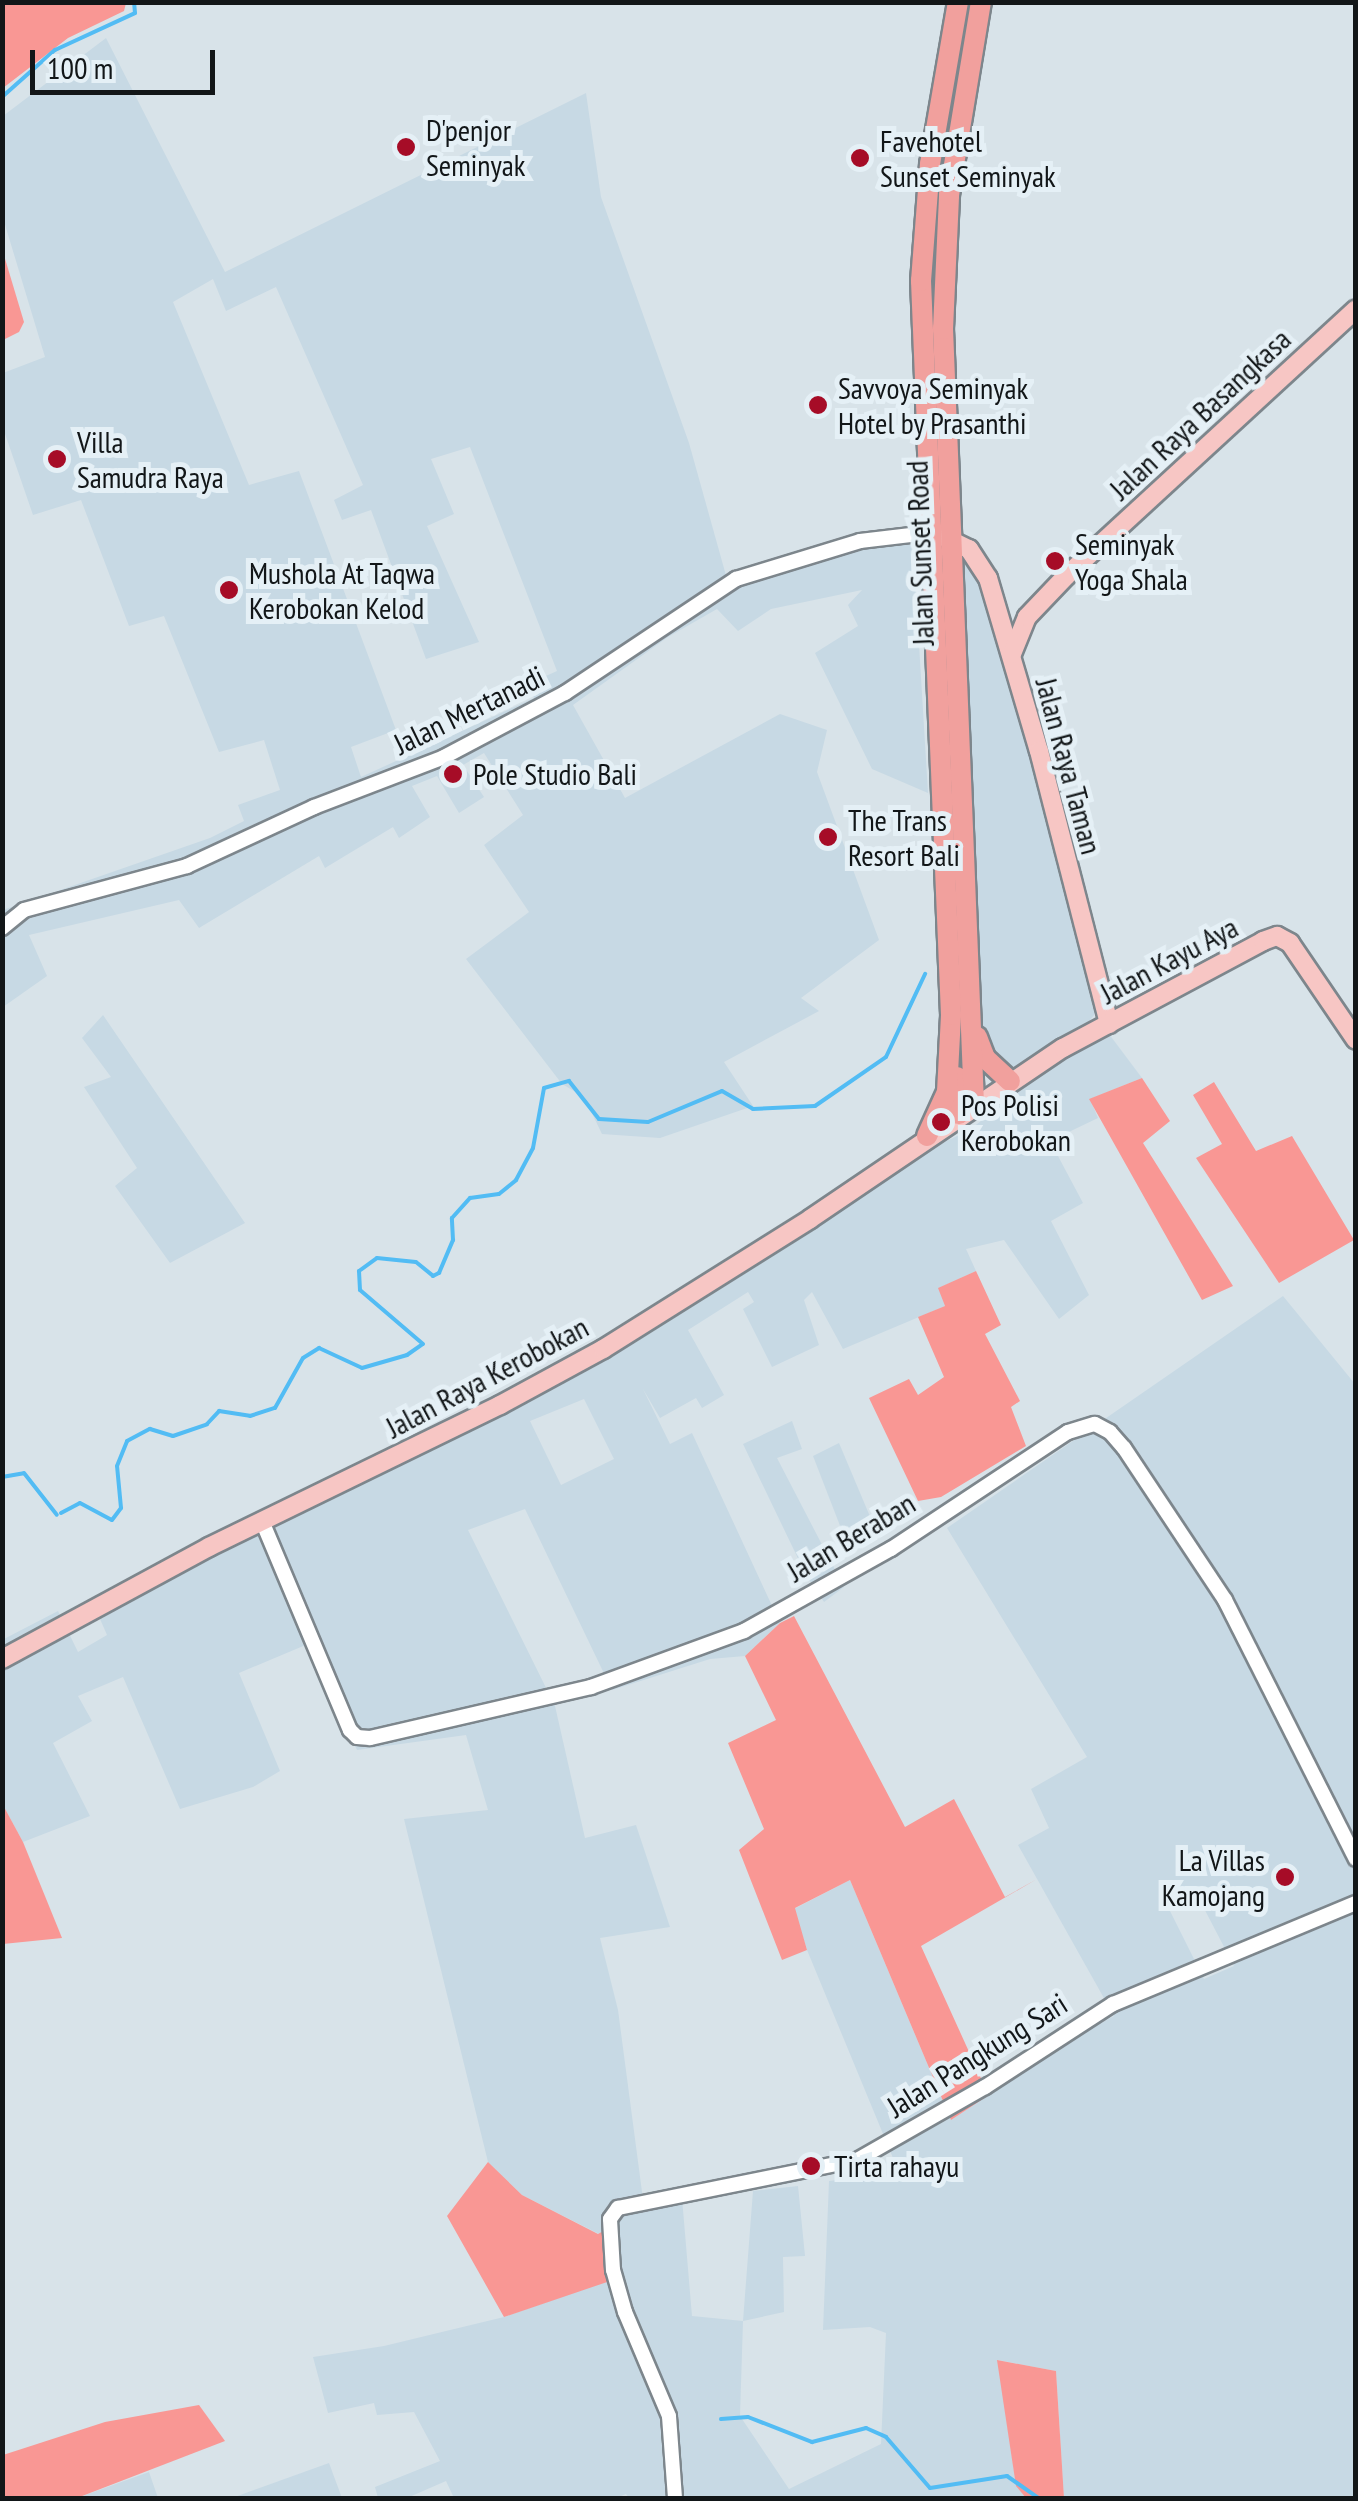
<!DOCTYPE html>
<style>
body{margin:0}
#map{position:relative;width:1358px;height:2501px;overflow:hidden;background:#d8e3e9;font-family:"PT Sans Narrow",sans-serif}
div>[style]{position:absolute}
.built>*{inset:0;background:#c7d9e4}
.green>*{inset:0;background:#f99794}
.stream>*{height:4px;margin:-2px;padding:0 2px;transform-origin:2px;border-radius:2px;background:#52bcf4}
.roads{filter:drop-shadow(2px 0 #7d868c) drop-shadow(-2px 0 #7d868c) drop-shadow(0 2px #7d868c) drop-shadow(0 -2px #7d868c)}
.minor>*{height:14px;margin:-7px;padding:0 7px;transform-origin:7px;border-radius:7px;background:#fff}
.major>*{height:18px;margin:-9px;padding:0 9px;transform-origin:9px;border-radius:9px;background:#f7c6c4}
.highway>*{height:20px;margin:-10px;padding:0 10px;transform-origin:10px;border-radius:10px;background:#f1a09d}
.dots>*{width:28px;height:28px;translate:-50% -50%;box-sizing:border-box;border:5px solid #e5f0f6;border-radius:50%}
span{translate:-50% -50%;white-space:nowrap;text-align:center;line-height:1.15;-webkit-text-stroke:10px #e5f0f6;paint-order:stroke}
.poi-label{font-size:30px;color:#121618}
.left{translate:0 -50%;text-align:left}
.right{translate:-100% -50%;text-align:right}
.street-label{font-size:30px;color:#121618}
.frame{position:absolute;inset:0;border:5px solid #121618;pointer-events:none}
.scale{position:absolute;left:30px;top:50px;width:185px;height:45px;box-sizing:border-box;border:5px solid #121618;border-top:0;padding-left:12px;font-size:30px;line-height:35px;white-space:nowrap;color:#121618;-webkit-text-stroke:8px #e5f0f6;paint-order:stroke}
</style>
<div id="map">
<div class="built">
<i style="clip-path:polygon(evenodd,106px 38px,225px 272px,586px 93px,601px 197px,689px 443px,727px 579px,873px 541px,913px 545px,928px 793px,872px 769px,815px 653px,858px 626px,848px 605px,862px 590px,771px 609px,738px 631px,717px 609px,668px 637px,573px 705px,625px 798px,780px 714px,827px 730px,817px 772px,879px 940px,801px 998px,819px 1011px,724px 1062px,753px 1106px,660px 1138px,602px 1134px,584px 1097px,562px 1084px,466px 959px,529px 912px,484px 845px,523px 815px,484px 753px,463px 765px,484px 797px,459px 813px,437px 776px,412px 786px,430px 817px,399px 838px,393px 827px,325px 868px,319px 856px,199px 928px,179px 900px,29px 935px,47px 976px,3px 1007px,3px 910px,210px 838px,244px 821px,238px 805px,280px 790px,264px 740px,219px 752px,164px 616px,129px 626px,81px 500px,33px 515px,3px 428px,3px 373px,45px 357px,3px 218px,3px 116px,106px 38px,213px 279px,226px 311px,276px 287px,363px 485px,334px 500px,342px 520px,371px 510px,426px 659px,479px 642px,427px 526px,454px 514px,431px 459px,470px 447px,557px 671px,528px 684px,534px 698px,361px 777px,351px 747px,396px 730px,299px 471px,249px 485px,173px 302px,213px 279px)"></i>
<i style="clip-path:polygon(957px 560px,971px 560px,989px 611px,1055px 837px,1098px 1010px,1087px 1024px,1012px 1076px,985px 1046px,974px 1003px)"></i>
<i style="clip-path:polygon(103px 1015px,245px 1223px,170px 1263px,115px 1186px,137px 1168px,84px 1087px,111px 1077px,82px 1038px)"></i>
<i style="clip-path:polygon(evenodd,1109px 1034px,1142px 1078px,1090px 1099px,1098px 1118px,1050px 1141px,1083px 1203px,1051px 1221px,1089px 1295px,1059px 1319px,1004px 1240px,966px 1249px,976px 1271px,939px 1288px,945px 1306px,843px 1349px,812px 1292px,804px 1300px,819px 1345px,772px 1367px,743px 1309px,754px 1302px,748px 1292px,688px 1330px,724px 1395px,702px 1408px,696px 1398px,660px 1418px,643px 1389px,670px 1444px,692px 1433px,780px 1623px,745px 1656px,710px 1659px,612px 1690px,525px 1509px,468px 1530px,555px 1706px,585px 1838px,636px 1825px,670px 1927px,600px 1938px,618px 2010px,644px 2207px,682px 2198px,692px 2316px,743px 2321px,753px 2191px,798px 2186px,805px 2256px,783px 2257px,784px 2312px,743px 2321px,740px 2416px,789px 2489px,881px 2444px,886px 2333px,870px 2327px,823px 2330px,829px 2181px,855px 2178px,893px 2158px,807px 1950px,794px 1909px,850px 1880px,951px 2120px,1002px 2086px,985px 2087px,1114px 2016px,1018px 1845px,1049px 1828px,1031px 1789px,1087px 1757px,947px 1528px,1283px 1296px,1355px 1384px,1355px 2498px,1064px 2498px,1056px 2371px,998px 2360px,1016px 2485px,1026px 2498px,629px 2498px,626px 2494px,616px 2498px,454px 2498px,446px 2481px,407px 2498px,378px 2498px,375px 2487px,440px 2461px,414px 2412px,377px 2415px,374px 2403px,328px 2413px,313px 2357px,384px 2346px,504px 2317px,616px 2278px,616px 2225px,599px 2234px,522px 2195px,488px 2162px,404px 1819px,488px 1810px,466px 1735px,357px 1750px,308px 1644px,239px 1673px,280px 1771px,253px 1787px,180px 1809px,123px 1677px,78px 1696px,92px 1721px,53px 1743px,90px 1816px,23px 1842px,3px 1805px,2px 1640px,58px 1611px,78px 1652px,107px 1635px,100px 1619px,133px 1598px,387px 1465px,576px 1376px,916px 1155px,968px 1131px,1086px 1040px,1109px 1034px,584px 1399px,614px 1459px,561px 1485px,530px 1421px,584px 1399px,1109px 1034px,1196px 1893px,1234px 1966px,1204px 1979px,1169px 1909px,1196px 1893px)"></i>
<i style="clip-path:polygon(792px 1421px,802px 1449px,777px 1458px,844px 1587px,824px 1602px,806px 1575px,743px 1444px)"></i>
<i style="clip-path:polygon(839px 1443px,877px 1533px,849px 1549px,813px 1456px)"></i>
<i style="clip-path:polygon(329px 2463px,342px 2498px,232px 2498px)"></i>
<i style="clip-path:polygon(149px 2472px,158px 2498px,77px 2498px)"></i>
</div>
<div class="green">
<i style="clip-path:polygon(3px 2px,126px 2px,126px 3px,124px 11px,68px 38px,3px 88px)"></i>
<i style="clip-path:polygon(3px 252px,24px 322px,19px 332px,3px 340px)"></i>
<i style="clip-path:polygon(1142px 1078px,1170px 1121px,1143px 1143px,1233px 1286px,1202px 1300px,1089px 1099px)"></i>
<i style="clip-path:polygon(1214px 1082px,1256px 1151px,1292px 1136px,1354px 1240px,1279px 1283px,1196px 1158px,1222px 1144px,1193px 1095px)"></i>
<i style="clip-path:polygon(976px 1271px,1001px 1325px,985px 1334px,1020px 1401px,1011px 1407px,1026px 1446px,941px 1497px,918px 1501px,869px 1398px,909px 1379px,918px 1395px,944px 1377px,918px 1317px,945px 1306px,938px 1288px)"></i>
<i style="clip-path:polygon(794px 1616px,905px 1827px,954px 1799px,1005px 1897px,1037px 1879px,921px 1946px,985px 2087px,1004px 2085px,951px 2120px,850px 1880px,795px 1908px,807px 1950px,782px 1960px,739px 1850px,764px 1829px,728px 1743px,776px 1720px,745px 1656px,780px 1623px)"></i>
<i style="clip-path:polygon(3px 1805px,23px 1842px,62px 1938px,3px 1944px)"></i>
<i style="clip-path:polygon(488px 2162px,522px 2195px,598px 2234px,616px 2224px,616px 2279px,504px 2317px,447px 2216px)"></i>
<i style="clip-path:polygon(997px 2360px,1056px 2371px,1064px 2498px,1026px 2498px,1016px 2486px)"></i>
<i style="clip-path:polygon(199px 2405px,225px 2441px,77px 2498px,3px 2498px,3px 2455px,105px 2422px)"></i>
</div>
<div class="stream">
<i style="left:2px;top:97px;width:71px;rotate:-41.6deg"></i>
<i style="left:55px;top:50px;width:88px;rotate:-24.8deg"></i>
<i style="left:135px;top:13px;width:11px;rotate:-95deg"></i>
<i style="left:2px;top:1477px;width:22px;rotate:-10deg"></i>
<i style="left:24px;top:1473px;width:53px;rotate:51.8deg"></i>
<i style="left:61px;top:1513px;width:21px;rotate:-28deg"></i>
<i style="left:80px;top:1503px;width:36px;rotate:28deg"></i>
<i style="left:112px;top:1520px;width:15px;rotate:-53deg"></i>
<i style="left:121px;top:1508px;width:42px;rotate:-95.4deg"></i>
<i style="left:117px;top:1466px;width:27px;rotate:-68deg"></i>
<i style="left:127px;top:1441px;width:26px;rotate:-28deg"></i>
<i style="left:150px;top:1429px;width:24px;rotate:17deg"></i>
<i style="left:173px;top:1436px;width:36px;rotate:-19deg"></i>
<i style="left:207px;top:1424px;width:18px;rotate:-47deg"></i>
<i style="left:219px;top:1411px;width:31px;rotate:9deg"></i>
<i style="left:250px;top:1416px;width:26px;rotate:-18deg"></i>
<i style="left:275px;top:1408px;width:57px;rotate:-60.8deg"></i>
<i style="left:303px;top:1358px;width:19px;rotate:-32deg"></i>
<i style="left:319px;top:1348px;width:47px;rotate:24.9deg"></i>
<i style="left:362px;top:1368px;width:47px;rotate:-16.1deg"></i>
<i style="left:407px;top:1355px;width:19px;rotate:-35deg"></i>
<i style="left:423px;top:1344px;width:83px;rotate:-139.4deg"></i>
<i style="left:360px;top:1290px;width:19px;rotate:-93deg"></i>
<i style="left:359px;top:1271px;width:22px;rotate:-36deg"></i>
<i style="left:377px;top:1258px;width:39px;rotate:6deg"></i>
<i style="left:416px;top:1262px;width:22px;rotate:39deg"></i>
<i style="left:433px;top:1276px;width:7px;rotate:-27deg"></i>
<i style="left:439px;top:1273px;width:36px;rotate:-67deg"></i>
<i style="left:453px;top:1240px;width:22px;rotate:-93deg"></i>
<i style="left:452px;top:1218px;width:27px;rotate:-48deg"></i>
<i style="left:470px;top:1198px;width:29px;rotate:-8deg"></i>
<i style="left:499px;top:1194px;width:22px;rotate:-39deg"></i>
<i style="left:516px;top:1180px;width:36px;rotate:-62deg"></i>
<i style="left:533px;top:1148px;width:61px;rotate:-79.6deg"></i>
<i style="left:544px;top:1088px;width:26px;rotate:-16deg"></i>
<i style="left:569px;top:1081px;width:48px;rotate:51.7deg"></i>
<i style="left:599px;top:1119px;width:49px;rotate:3.5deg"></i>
<i style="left:648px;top:1122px;width:80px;rotate:-22.7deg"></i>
<i style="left:722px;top:1091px;width:36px;rotate:30deg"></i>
<i style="left:753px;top:1109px;width:62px;rotate:-2.8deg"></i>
<i style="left:815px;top:1106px;width:86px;rotate:-34.6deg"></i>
<i style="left:886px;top:1057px;width:92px;rotate:-64.8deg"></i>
<i style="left:721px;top:2419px;width:27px;rotate:-4deg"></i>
<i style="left:748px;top:2417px;width:69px;rotate:21.3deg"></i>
<i style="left:812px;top:2442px;width:56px;rotate:-14.5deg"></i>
<i style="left:866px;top:2428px;width:22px;rotate:24deg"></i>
<i style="left:886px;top:2437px;width:67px;rotate:49.2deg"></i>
<i style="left:930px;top:2488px;width:78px;rotate:-8.9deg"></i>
<i style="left:1007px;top:2476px;width:39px;rotate:35deg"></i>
</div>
<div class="roads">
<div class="minor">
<i style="left:2px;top:928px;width:28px;rotate:-39deg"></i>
<i style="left:24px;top:910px;width:169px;rotate:-15.1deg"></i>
<i style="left:187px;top:866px;width:140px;rotate:-24.9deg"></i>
<i style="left:314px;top:807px;width:139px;rotate:-21deg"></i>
<i style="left:444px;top:757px;width:137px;rotate:-27.9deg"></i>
<i style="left:565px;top:693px;width:206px;rotate:-33.7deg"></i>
<i style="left:736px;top:579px;width:130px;rotate:-17deg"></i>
<i style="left:860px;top:541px;width:68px;rotate:-6.7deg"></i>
<i style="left:262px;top:1521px;width:227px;rotate:67.2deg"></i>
<i style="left:350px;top:1730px;width:10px;rotate:45deg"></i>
<i style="left:357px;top:1737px;width:13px;rotate:4deg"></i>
<i style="left:370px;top:1738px;width:227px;rotate:-13deg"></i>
<i style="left:591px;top:1687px;width:163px;rotate:-20.1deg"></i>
<i style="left:744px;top:1631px;width:168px;rotate:-29.2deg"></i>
<i style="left:891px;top:1549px;width:212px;rotate:-33.5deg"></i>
<i style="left:1068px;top:1432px;width:28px;rotate:-17deg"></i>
<i style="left:1095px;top:1424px;width:17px;rotate:28deg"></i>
<i style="left:1110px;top:1432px;width:21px;rotate:49deg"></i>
<i style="left:1124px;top:1448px;width:182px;rotate:56.4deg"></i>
<i style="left:1225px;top:1600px;width:290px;rotate:63.2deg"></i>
<i style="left:675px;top:2498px;width:82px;rotate:-94.2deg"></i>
<i style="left:669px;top:2416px;width:113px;rotate:-112.9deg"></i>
<i style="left:625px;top:2312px;width:44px;rotate:-105.9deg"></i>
<i style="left:613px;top:2270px;width:51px;rotate:-93.4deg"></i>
<i style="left:610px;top:2219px;width:14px;rotate:-54deg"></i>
<i style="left:618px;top:2208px;width:244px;rotate:-11.4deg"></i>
<i style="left:857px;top:2160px;width:147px;rotate:-29.7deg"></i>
<i style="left:985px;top:2087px;width:153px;rotate:-33deg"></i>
<i style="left:1113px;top:2004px;width:263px;rotate:-22.6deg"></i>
</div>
<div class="major">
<i style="left:944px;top:537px;width:28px;rotate:26deg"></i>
<i style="left:969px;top:549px;width:35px;rotate:57deg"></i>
<i style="left:988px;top:578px;width:180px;rotate:73.6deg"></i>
<i style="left:1039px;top:751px;width:282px;rotate:75.6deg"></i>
<i style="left:1012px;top:654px;width:40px;rotate:-68deg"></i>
<i style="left:1027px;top:617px;width:57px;rotate:-46.4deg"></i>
<i style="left:1066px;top:576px;width:394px;rotate:-42.6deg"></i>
<i style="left:2px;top:1659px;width:235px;rotate:-28.4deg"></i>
<i style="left:209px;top:1547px;width:324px;rotate:-26deg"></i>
<i style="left:500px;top:1405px;width:117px;rotate:-28.5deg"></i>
<i style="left:603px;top:1349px;width:244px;rotate:-32.1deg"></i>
<i style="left:810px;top:1219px;width:305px;rotate:-34.1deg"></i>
<i style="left:1063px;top:1048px;width:227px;rotate:-28.1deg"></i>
<i style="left:1263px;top:941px;width:15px;rotate:-20deg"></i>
<i style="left:1277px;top:936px;width:15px;rotate:28deg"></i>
<i style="left:1290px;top:943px;width:117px;rotate:55.8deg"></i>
</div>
<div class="highway">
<i style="left:977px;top:1037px;width:22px;rotate:69deg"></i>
<i style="left:985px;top:1058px;width:34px;rotate:43deg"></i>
<i style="left:957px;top:1077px;width:37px;rotate:87deg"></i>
<i style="left:974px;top:1104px;width:776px;rotate:-92.29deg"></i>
<i style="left:943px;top:329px;width:134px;rotate:-87.4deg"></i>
<i style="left:949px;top:195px;width:196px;rotate:-80.6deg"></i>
<i style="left:927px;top:1136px;width:48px;rotate:-65.6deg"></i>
<i style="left:947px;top:1092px;width:77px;rotate:-87deg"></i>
<i style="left:951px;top:1015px;width:735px;rotate:-92.34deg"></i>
<i style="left:921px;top:281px;width:117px;rotate:-85.6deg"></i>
<i style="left:930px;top:164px;width:164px;rotate:-80.2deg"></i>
</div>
</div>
<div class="dots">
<i style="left:406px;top:147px;background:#a60c27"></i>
<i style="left:860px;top:158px;background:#a60c27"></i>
<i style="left:818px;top:405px;background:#a60c27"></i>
<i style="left:57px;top:459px;background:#a60c27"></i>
<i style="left:1055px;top:561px;background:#a60c27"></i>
<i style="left:229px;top:590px;background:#a60c27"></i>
<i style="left:453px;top:774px;background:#a60c27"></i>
<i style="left:828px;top:837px;background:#a60c27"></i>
<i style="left:941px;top:1122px;background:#a60c27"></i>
<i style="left:1285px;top:1877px;background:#a60c27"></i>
<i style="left:811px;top:2166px;background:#a60c27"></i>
</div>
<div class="poi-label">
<span class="left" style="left:426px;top:147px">D'penjor<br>Seminyak</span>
<span class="left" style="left:880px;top:158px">Favehotel<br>Sunset Seminyak</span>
<span class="left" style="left:838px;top:405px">Savvoya Seminyak<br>Hotel by Prasanthi</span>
<span class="left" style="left:77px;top:459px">Villa<br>Samudra Raya</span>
<span class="left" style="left:1075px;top:561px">Seminyak<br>Yoga Shala</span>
<span class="left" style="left:249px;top:590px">Mushola At Taqwa<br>Kerobokan Kelod</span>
<span class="left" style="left:473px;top:774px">Pole Studio Bali</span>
<span class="left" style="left:848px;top:837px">The Trans<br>Resort Bali</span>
<span class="left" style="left:961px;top:1122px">Pos Polisi<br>Kerobokan</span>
<span class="right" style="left:1265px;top:1877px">La Villas<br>Kamojang</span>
<span class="left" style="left:834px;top:2166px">Tirta rahayu</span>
</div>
<div class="street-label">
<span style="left:1200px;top:414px;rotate:-43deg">Jalan Raya Basangkasa</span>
<span style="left:920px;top:553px;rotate:-92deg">Jalan Sunset Road</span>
<span style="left:469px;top:710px;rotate:-26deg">Jalan Mertanadi</span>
<span style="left:1069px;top:766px;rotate:75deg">Jalan Raya Taman</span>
<span style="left:1169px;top:960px;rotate:-28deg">Jalan Kayu Aya</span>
<span style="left:487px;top:1377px;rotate:-28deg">Jalan Raya Kerobokan</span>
<span style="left:851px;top:1537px;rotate:-31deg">Jalan Beraban</span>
<span style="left:977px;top:2055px;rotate:-32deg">Jalan Pangkung Sari</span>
</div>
<div class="frame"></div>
<div class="scale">100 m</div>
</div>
